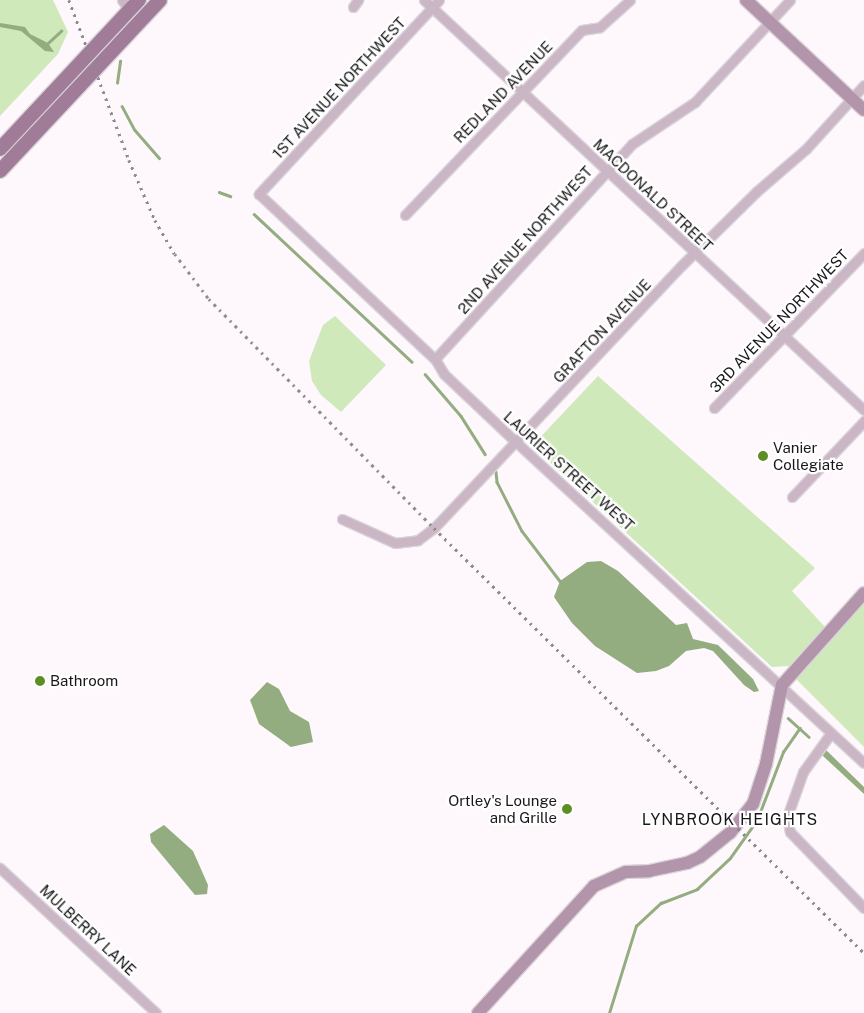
<!DOCTYPE html>
<style>
body{margin:0}
#map{position:relative;width:864px;height:1013px;overflow:hidden;background:#fef8fd;font-family:"Public Sans",sans-serif}
div>[style]{position:absolute}
.green>*{inset:0;background:#cfe9bb}
.water>*{inset:0;background:#93ad80}
.stream>*{height:2.5px;margin:-1.25px;padding:0 1.25px;transform-origin:1.25px;border-radius:1.25px;background:#93ad80}
.roads{filter:drop-shadow(1px 0 #d9d4d9) drop-shadow(-1px 0 #d9d4d9) drop-shadow(0 1px #d9d4d9) drop-shadow(0 -1px #d9d4d9)}
.street>*{height:9px;margin:-4.5px;padding:0 4.5px;transform-origin:4.5px;border-radius:4.5px;background:#cab6c5}
.secondary>*{height:12px;margin:-6px;padding:0 6px;transform-origin:6px;border-radius:6px;background:#b294ab}
.primary>*{height:14px;margin:-7px;padding:0 7px;transform-origin:7px;border-radius:7px;background:#a07c98}
.rail>*{height:2.5px;margin-top:-1.25px;transform-origin:0;background:repeating-linear-gradient(90deg,#8e8a8e 0 2.5px,transparent 0 7.5px)}
.dots>*{width:14px;height:14px;translate:-50% -50%;box-sizing:border-box;border:2px solid #fff;border-radius:50%}
span{translate:-50% -50%;white-space:nowrap;text-align:center;line-height:1.15;-webkit-text-stroke:4.5px #fff;paint-order:stroke}
.street-label{font-size:15px;color:#191719}
.poi-label{font-size:15px;color:#191719}
.left{translate:0 -50%;text-align:left}
.right{translate:-100% -50%;text-align:right}
.neighbourhood-label{font-size:16px;color:#191719;letter-spacing:1px}
</style>
<div id="map">
<div class="green">
<i style="clip-path:polygon(0 0,53px 0,68px 32px,58px 54px,0 116px)"></i>
<i style="clip-path:polygon(335px 316px,386px 365px,341px 412px,321px 395px,312px 381px,309px 361px,323px 325px)"></i>
<i style="clip-path:polygon(598px 376px,815px 568px,792px 591px,825px 627px,789px 666px,772px 667px,532px 446px)"></i>
<i style="clip-path:polygon(864px 601px,864px 747px,793px 676px)"></i>
</div>
<div class="water">
<i style="clip-path:polygon(0 23px,25px 27px,30px 34px,48px 43px,54px 52px,45px 51px,21px 31px,0 27px)"></i>
<i style="clip-path:polygon(601px 561px,618px 571px,676px 625px,687px 623px,693px 639px,718px 645px,753px 679px,759px 691px,754px 692px,744px 685px,713px 651px,704px 648px,686px 651px,669px 666px,656px 671px,637px 673px,595px 646px,572px 623px,554px 597px,560px 581px,587px 562px)"></i>
<i style="clip-path:polygon(267px 682px,279px 689px,290px 711px,309px 722px,313px 742px,291px 747px,259px 724px,250px 700px)"></i>
<i style="clip-path:polygon(824px 748px,864px 787px,864px 794px,823px 756px,821px 752px)"></i>
<i style="clip-path:polygon(164px 825px,193px 851px,208px 885px,207px 894px,195px 895px,151px 842px,150px 834px)"></i>
</div>
<div class="stream">
<i style="left:48px;top:43px;width:18px;rotate:-43deg"></i>
<i style="left:117px;top:83px;width:22px;rotate:-82deg"></i>
<i style="left:122px;top:106px;width:27px;rotate:62deg"></i>
<i style="left:135px;top:130px;width:37px;rotate:49deg"></i>
<i style="left:219px;top:192px;width:12px;rotate:20deg"></i>
<i style="left:254px;top:214px;width:216px;rotate:43.1deg"></i>
<i style="left:425px;top:374px;width:55px;rotate:49.4deg"></i>
<i style="left:461px;top:416px;width:45px;rotate:57.7deg"></i>
<i style="left:496px;top:472px;width:10px;rotate:84deg"></i>
<i style="left:497px;top:482px;width:55px;rotate:63deg"></i>
<i style="left:522px;top:531px;width:63px;rotate:52.8deg"></i>
<i style="left:788px;top:718px;width:28px;rotate:42deg"></i>
<i style="left:609px;top:1013px;width:91px;rotate:-72.8deg"></i>
<i style="left:636px;top:926px;width:34px;rotate:-43deg"></i>
<i style="left:661px;top:903px;width:39px;rotate:-21deg"></i>
<i style="left:697px;top:889px;width:45px;rotate:-43.2deg"></i>
<i style="left:730px;top:858px;width:47px;rotate:-54.6deg"></i>
<i style="left:757px;top:820px;width:73px;rotate:-69.1deg"></i>
<i style="left:783px;top:752px;width:29px;rotate:-55deg"></i>
</div>
<div class="roads">
<div class="street">
<i style="left:122px;top:0;width:12px;rotate:55deg"></i>
<i style="left:424px;top:0;width:601px;rotate:42.98deg"></i>
<i style="left:439px;top:0;width:265px;rotate:132.9deg"></i>
<i style="left:259px;top:194px;width:241px;rotate:43.2deg"></i>
<i style="left:435px;top:359px;width:17px;rotate:59deg"></i>
<i style="left:444px;top:374px;width:99px;rotate:43.4deg"></i>
<i style="left:516px;top:442px;width:473px;rotate:42.7deg"></i>
<i style="left:353px;top:7px;width:9px;rotate:-54deg"></i>
<i style="left:405px;top:215px;width:256px;rotate:-46.3deg"></i>
<i style="left:582px;top:30px;width:18px;rotate:-9deg"></i>
<i style="left:600px;top:27px;width:40px;rotate:-42deg"></i>
<i style="left:435px;top:359px;width:292px;rotate:-47.5deg"></i>
<i style="left:632px;top:144px;width:76px;rotate:-33.7deg"></i>
<i style="left:695px;top:102px;width:139px;rotate:-47deg"></i>
<i style="left:714px;top:408px;width:216px;rotate:-45.9deg"></i>
<i style="left:792px;top:497px;width:105px;rotate:-46.5deg"></i>
<i style="left:342px;top:519px;width:58px;rotate:24.4deg"></i>
<i style="left:395px;top:543px;width:23px;rotate:-7deg"></i>
<i style="left:418px;top:540px;width:20px;rotate:-37deg"></i>
<i style="left:434px;top:528px;width:361px;rotate:-46.7deg"></i>
<i style="left:682px;top:265px;width:104px;rotate:-44.6deg"></i>
<i style="left:756px;top:192px;width:66px;rotate:-40.7deg"></i>
<i style="left:806px;top:149px;width:86px;rotate:-47.8deg"></i>
<i style="left:831px;top:733px;width:48px;rotate:125.7deg"></i>
<i style="left:803px;top:772px;width:48px;rotate:109.6deg"></i>
<i style="left:787px;top:817px;width:15px;rotate:79deg"></i>
<i style="left:790px;top:832px;width:106px;rotate:45.8deg"></i>
<i style="left:0;top:868px;width:213px;rotate:42.9deg"></i>
</div>
<div class="secondary">
<i style="left:746px;top:0;width:161px;rotate:43deg"></i>
<i style="left:478px;top:1013px;width:172px;rotate:-47.6deg"></i>
<i style="left:594px;top:886px;width:35px;rotate:-24deg"></i>
<i style="left:626px;top:872px;width:23px;rotate:-2deg"></i>
<i style="left:649px;top:871px;width:39px;rotate:-12deg"></i>
<i style="left:687px;top:863px;width:14px;rotate:-25deg"></i>
<i style="left:700px;top:857px;width:38px;rotate:-39deg"></i>
<i style="left:730px;top:833px;width:37px;rotate:-52deg"></i>
<i style="left:753px;top:804px;width:42px;rotate:-72deg"></i>
<i style="left:766px;top:764px;width:81px;rotate:-78.6deg"></i>
<i style="left:782px;top:685px;width:123px;rotate:-48.3deg"></i>
</div>
<div class="primary">
<i style="left:0;top:149px;width:204px;rotate:-47deg"></i>
<i style="left:0;top:171px;width:234px;rotate:-46.9deg"></i>
</div>
</div>
<div class="rail">
<i style="left:69px;top:0;width:171px;rotate:69.4deg"></i>
<i style="left:129px;top:160px;width:65px;rotate:66.6deg"></i>
<i style="left:155px;top:220px;width:39px;rotate:60deg"></i>
<i style="left:175px;top:254px;width:56px;rotate:52.9deg"></i>
<i style="left:209px;top:299px;width:321px;rotate:45.5deg"></i>
<i style="left:434px;top:528px;width:605px;rotate:44.66deg"></i>
</div>
<div class="dots">
<i style="left:763px;top:456px;background:#5c8e25"></i>
<i style="left:40px;top:681px;background:#5c8e25"></i>
<i style="left:567px;top:809px;background:#5c8e25"></i>
</div>
<div class="street-label">
<span style="left:339px;top:88px;rotate:-47deg">1ST AVENUE NORTHWEST</span>
<span style="left:503px;top:92px;rotate:-46deg">REDLAND AVENUE</span>
<span style="left:653px;top:195px;rotate:43deg">MACDONALD STREET</span>
<span style="left:525px;top:240px;rotate:-48deg">2ND AVENUE NORTHWEST</span>
<span style="left:779px;top:321px;rotate:-46deg">3RD AVENUE NORTHWEST</span>
<span style="left:602px;top:331px;rotate:-47deg">GRAFTON AVENUE</span>
<span style="left:569px;top:471px;rotate:42deg">LAURIER STREET WEST</span>
<span style="left:88px;top:930px;rotate:43deg">MULBERRY LANE</span>
</div>
<div class="poi-label">
<span class="left" style="left:773px;top:456px">Vanier<br>Collegiate</span>
<span class="left" style="left:50px;top:681px">Bathroom</span>
<span class="right" style="left:557px;top:809px">Ortley's Lounge<br>and Grille</span>
</div>
<div class="neighbourhood-label">
<span style="left:730px;top:820px">LYNBROOK HEIGHTS</span>
</div>
</div>
